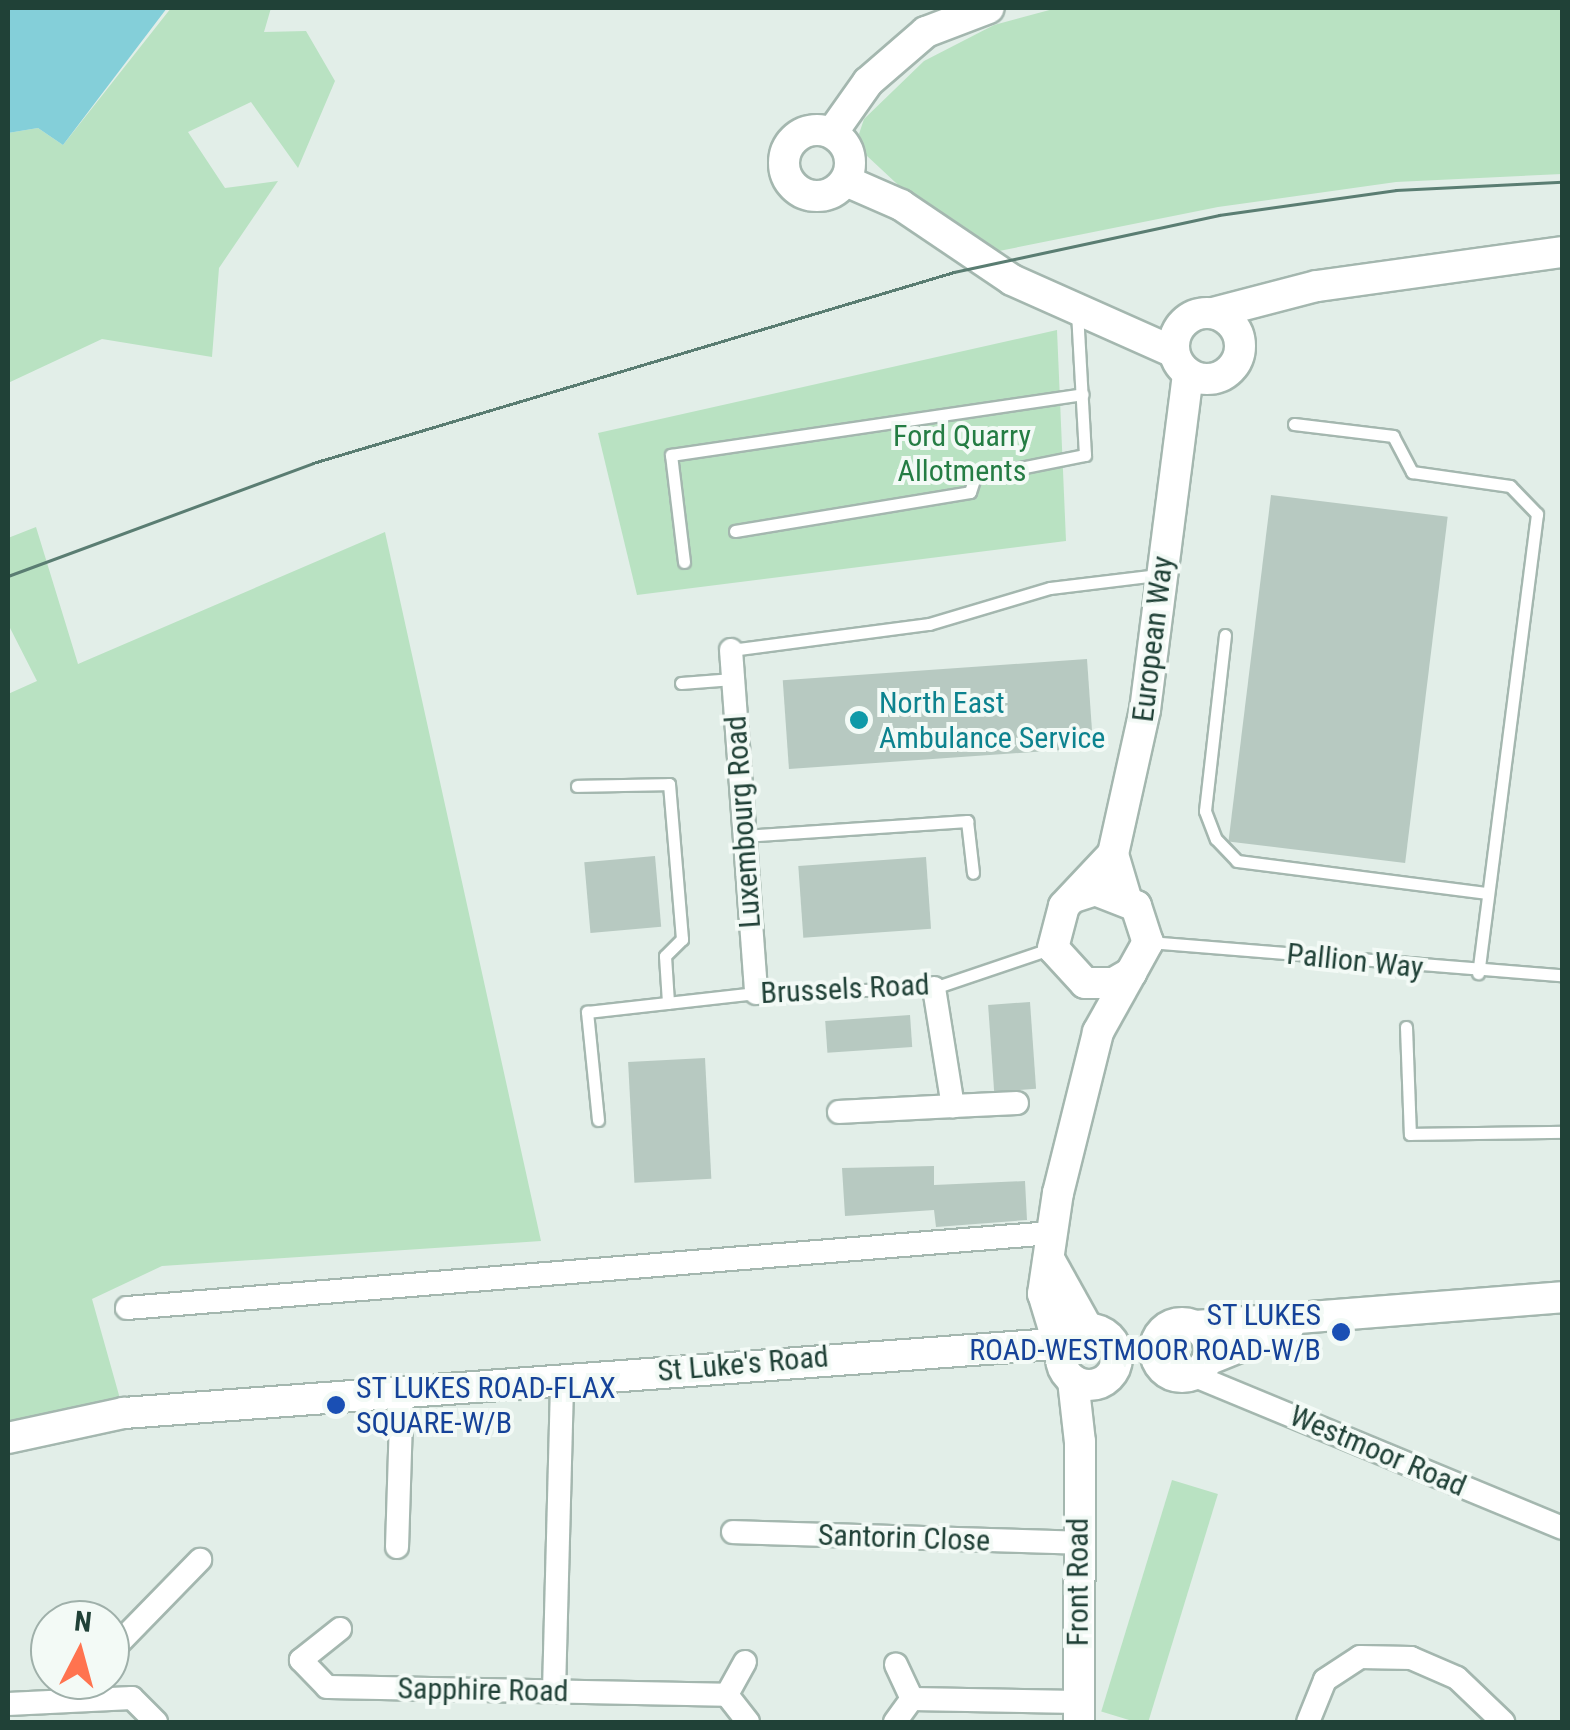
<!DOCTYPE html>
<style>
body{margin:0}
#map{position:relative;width:1570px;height:1730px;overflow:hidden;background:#e2eee8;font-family:"Roboto Condensed",sans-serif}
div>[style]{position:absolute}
.green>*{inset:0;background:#b9e2c2;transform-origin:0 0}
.water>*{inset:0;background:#84cfd9}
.building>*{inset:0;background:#b7c9c1;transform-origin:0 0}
.roads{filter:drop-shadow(2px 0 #a4b7af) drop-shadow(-2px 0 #a4b7af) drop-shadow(0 2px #a4b7af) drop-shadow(0 -2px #a4b7af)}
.lane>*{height:11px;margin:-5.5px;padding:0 5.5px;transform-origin:5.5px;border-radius:5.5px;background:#fff}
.street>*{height:22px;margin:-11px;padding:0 11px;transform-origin:11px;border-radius:11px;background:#fff}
.secondary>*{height:30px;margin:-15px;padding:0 15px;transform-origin:15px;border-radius:15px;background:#fff}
.secondary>.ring{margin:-15px;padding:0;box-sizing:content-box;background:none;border:30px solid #fff;border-radius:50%}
.tram>*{height:2.5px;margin:-1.25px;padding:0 1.25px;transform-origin:1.25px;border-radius:1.25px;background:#5a7d72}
.dots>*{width:28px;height:28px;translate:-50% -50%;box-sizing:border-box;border:5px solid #f3faf6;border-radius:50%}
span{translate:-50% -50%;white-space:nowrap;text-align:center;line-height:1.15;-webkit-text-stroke:8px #f3faf6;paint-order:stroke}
.park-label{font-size:30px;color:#257d44}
.street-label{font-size:30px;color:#204137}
.culture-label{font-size:30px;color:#0d838f}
.left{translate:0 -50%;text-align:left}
.transit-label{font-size:30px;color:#164399}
.right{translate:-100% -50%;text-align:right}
.frame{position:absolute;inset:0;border:10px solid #204137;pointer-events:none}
.north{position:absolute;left:30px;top:1600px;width:100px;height:100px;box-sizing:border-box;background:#f3faf6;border:2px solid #9fb0aa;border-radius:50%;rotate:6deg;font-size:28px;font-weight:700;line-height:40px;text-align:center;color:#204137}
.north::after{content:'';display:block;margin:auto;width:35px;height:45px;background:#ff734f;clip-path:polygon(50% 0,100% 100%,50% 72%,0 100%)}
</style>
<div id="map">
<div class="green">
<i style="clip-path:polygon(171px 8px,271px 8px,264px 32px,306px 31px,335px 81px,298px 168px,251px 102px,188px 132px,225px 188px,278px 181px,219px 268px,212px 357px,102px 339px,8px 383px,8px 133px,38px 128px,63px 145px)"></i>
<i style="clip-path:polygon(1057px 8px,1562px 8px,1562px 174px,1396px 182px,1218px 207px,994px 252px,910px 196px,866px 155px,859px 134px,864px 119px,924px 61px,994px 25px)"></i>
<i style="clip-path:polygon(1057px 330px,1066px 541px,637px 595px,598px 433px)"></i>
<i style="clip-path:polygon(36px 527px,78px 664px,385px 532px,541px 1241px,162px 1266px,92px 1299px,124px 1413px,8px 1438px,8px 694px,37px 681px,8px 624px,8px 538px)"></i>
<i style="left:1172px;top:1480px;width:48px;height:242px;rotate:17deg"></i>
</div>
<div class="water">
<i style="clip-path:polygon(8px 8px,167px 8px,63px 145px,38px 128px,8px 133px)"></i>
</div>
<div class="building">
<i style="left:1271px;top:495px;width:178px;height:349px;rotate:7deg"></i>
<i style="left:1087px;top:659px;width:89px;height:305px;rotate:86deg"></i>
<i style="left:655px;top:856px;width:71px;height:71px;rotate:85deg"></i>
<i style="left:926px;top:857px;width:72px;height:128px;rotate:86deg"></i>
<i style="left:1030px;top:1002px;width:87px;height:42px;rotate:86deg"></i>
<i style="left:910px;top:1015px;width:32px;height:85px;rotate:86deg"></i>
<i style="left:705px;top:1058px;width:121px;height:77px;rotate:87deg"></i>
<i style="clip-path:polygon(934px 1166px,934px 1185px,1025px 1181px,1027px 1220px,936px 1227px,934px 1210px,845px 1216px,842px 1168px)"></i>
</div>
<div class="roads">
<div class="lane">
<i style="left:1294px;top:424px;width:100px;rotate:6.9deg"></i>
<i style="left:1393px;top:436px;width:41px;rotate:62.2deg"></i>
<i style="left:1412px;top:472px;width:99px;rotate:8.1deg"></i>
<i style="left:1510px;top:486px;width:39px;rotate:46deg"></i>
<i style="left:1537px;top:514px;width:463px;rotate:97.3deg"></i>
<i style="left:735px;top:531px;width:238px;rotate:-9.4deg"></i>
<i style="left:970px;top:492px;width:16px;rotate:-72deg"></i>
<i style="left:975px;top:477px;width:112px;rotate:-11.3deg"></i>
<i style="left:1085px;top:455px;width:142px;rotate:-93.2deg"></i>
<i style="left:684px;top:562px;width:108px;rotate:-96.9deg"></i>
<i style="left:671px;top:455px;width:416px;rotate:-8.4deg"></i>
<i style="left:1225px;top:635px;width:177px;rotate:96.5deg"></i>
<i style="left:1205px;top:811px;width:30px;rotate:69deg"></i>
<i style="left:1216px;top:839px;width:30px;rotate:46deg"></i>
<i style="left:1237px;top:861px;width:251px;rotate:7.3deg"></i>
<i style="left:731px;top:650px;width:200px;rotate:-7.5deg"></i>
<i style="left:929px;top:624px;width:126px;rotate:-16.6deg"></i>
<i style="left:1050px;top:588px;width:109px;rotate:-6.9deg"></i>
<i style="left:681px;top:683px;width:52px;rotate:-4.4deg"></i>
<i style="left:577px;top:786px;width:92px;rotate:-1.2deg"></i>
<i style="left:669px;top:784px;width:156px;rotate:85.2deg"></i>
<i style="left:682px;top:939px;width:24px;rotate:135deg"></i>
<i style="left:665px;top:956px;width:47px;rotate:86.3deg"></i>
<i style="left:743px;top:836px;width:225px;rotate:-3.8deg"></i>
<i style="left:967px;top:821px;width:52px;rotate:83.4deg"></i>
<i style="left:1148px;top:942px;width:415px;rotate:4.6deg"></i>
<i style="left:1406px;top:1027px;width:107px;rotate:87.9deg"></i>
<i style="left:1410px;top:1134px;width:152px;rotate:-0.8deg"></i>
<i style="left:598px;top:1120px;width:109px;rotate:-95.8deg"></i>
<i style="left:587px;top:1012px;width:170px;rotate:-6.4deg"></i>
<i style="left:756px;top:993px;width:178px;rotate:-1.6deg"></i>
<i style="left:934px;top:988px;width:121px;rotate:-18.7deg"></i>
</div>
<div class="street">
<i style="left:731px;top:650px;width:344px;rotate:85.8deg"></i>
<i style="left:934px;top:988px;width:120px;rotate:80.9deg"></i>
<i style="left:953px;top:1106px;width:64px;rotate:-2.7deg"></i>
<i style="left:839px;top:1112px;width:114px;rotate:-3deg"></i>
<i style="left:127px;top:1308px;width:928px;rotate:-4.64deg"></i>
<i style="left:1193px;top:1375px;width:399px;rotate:22.5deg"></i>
<i style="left:733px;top:1532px;width:343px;rotate:1.8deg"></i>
<i style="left:397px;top:1547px;width:155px;rotate:-88.2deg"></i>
<i style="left:340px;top:1629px;width:50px;rotate:141.5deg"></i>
<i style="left:301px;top:1660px;width:37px;rotate:46deg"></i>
<i style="left:327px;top:1687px;width:400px;rotate:1.1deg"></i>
<i style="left:745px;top:1662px;width:38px;rotate:119deg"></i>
<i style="left:727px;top:1695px;width:34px;rotate:52deg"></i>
<i style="left:110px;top:1665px;width:19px;rotate:-74deg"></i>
<i style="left:115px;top:1647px;width:122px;rotate:-45.7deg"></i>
<i style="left:554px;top:1691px;width:311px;rotate:-88.5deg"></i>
<i style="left:912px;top:1699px;width:166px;rotate:1deg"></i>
<i style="left:8px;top:1704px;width:124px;rotate:-2.8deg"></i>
<i style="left:132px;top:1698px;width:34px;rotate:45deg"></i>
<i style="left:895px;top:1722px;width:29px;rotate:-54deg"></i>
<i style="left:912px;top:1699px;width:38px;rotate:-115deg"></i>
<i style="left:1308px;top:1722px;width:45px;rotate:-68deg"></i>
<i style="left:1325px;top:1680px;width:42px;rotate:-33.3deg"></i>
<i style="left:1360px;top:1657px;width:51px;rotate:1.1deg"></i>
<i style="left:1411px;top:1658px;width:50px;rotate:23.5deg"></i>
<i style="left:1457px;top:1678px;width:64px;rotate:43.7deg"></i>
</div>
<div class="secondary">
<i class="ring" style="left:784px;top:130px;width:36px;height:36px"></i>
<i style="left:832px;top:133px;width:62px;rotate:-54.8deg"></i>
<i style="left:868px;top:82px;width:77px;rotate:-40.8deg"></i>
<i style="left:926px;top:32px;width:67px;rotate:-20.9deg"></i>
<i style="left:846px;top:181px;width:60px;rotate:23.6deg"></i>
<i style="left:901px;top:205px;width:134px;rotate:34deg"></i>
<i style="left:1012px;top:280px;width:177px;rotate:24deg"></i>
<i class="ring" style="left:1174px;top:313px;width:36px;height:36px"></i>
<i style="left:1213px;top:313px;width:107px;rotate:-14.6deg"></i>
<i style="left:1317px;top:286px;width:247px;rotate:-7.9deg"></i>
<i style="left:1074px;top:897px;width:22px;rotate:-18deg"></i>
<i style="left:1095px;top:890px;width:44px;rotate:21.3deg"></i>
<i style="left:1136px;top:906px;width:38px;rotate:72deg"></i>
<i style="left:1148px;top:942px;width:35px;rotate:119deg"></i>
<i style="left:1131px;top:973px;width:20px;rotate:150deg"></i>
<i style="left:1114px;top:983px;width:29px;rotate:180deg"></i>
<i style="left:1085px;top:983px;width:47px;rotate:-132.4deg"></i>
<i style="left:1053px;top:948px;width:43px;rotate:-75.3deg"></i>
<i style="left:1064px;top:906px;width:71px;rotate:-46.7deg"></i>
<i style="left:1126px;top:898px;width:46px;rotate:-106.5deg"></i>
<i style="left:1113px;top:854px;width:148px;rotate:-77.5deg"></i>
<i style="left:1145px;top:710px;width:339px;rotate:-82.7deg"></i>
<i style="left:1049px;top:1259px;width:80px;rotate:60.9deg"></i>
<i class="ring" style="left:1155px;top:1323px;width:24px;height:24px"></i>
<i style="left:1196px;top:1326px;width:367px;rotate:-4.5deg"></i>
<i class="ring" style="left:1061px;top:1329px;width:26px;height:26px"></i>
<i style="left:1068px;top:1338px;width:19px;rotate:-141deg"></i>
<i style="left:1053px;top:1326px;width:34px;rotate:-107deg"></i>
<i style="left:1043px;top:1294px;width:102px;rotate:-81.6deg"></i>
<i style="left:1058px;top:1193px;width:166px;rotate:-76deg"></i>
<i style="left:1098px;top:1032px;width:68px;rotate:-60.8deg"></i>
<i style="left:1207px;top:1360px;width:88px;rotate:-21.9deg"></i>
<i style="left:1073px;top:1380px;width:62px;rotate:83.6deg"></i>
<i style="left:1080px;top:1442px;width:280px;rotate:90.2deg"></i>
<i style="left:8px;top:1438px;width:119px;rotate:-12.2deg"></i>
<i style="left:124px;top:1413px;width:944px;rotate:-4.25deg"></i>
</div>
</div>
<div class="tram">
<i style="left:8px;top:576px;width:325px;rotate:-20.3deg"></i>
<i style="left:313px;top:463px;width:669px;rotate:-16.59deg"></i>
<i style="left:954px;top:272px;width:271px;rotate:-12.1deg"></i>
<i style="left:1219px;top:215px;width:179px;rotate:-8deg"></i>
<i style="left:1396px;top:190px;width:166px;rotate:-2.8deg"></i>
</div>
<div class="dots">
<i style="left:859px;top:720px;background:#0f9aa8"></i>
<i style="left:1341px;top:1332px;background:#1a4fb4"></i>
<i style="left:336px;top:1405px;background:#1a4fb4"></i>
</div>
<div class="park-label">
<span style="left:962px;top:453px">Ford Quarry<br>Allotments</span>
</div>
<div class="street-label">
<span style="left:1153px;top:639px;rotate:-83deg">European Way</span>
<span style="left:743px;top:822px;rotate:-94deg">Luxembourg Road</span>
<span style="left:1355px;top:961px;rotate:6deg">Pallion Way</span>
<span style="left:845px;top:989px;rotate:-3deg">Brussels Road</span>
<span style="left:743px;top:1364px;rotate:-5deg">St Luke's Road</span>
<span style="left:1378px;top:1451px;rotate:23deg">Westmoor Road</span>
<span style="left:904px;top:1538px;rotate:2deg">Santorin Close</span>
<span style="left:1078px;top:1582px;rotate:-90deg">Front Road</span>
<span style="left:483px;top:1690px;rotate:1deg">Sapphire Road</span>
</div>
<div class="culture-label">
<span class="left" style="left:879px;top:720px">North East<br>Ambulance Service</span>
</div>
<div class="transit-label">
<span class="right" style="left:1321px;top:1332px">ST LUKES<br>ROAD-WESTMOOR ROAD-W/B</span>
<span class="left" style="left:356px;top:1405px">ST LUKES ROAD-FLAX<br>SQUARE-W/B</span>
</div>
<div class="frame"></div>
<div class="north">N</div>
</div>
